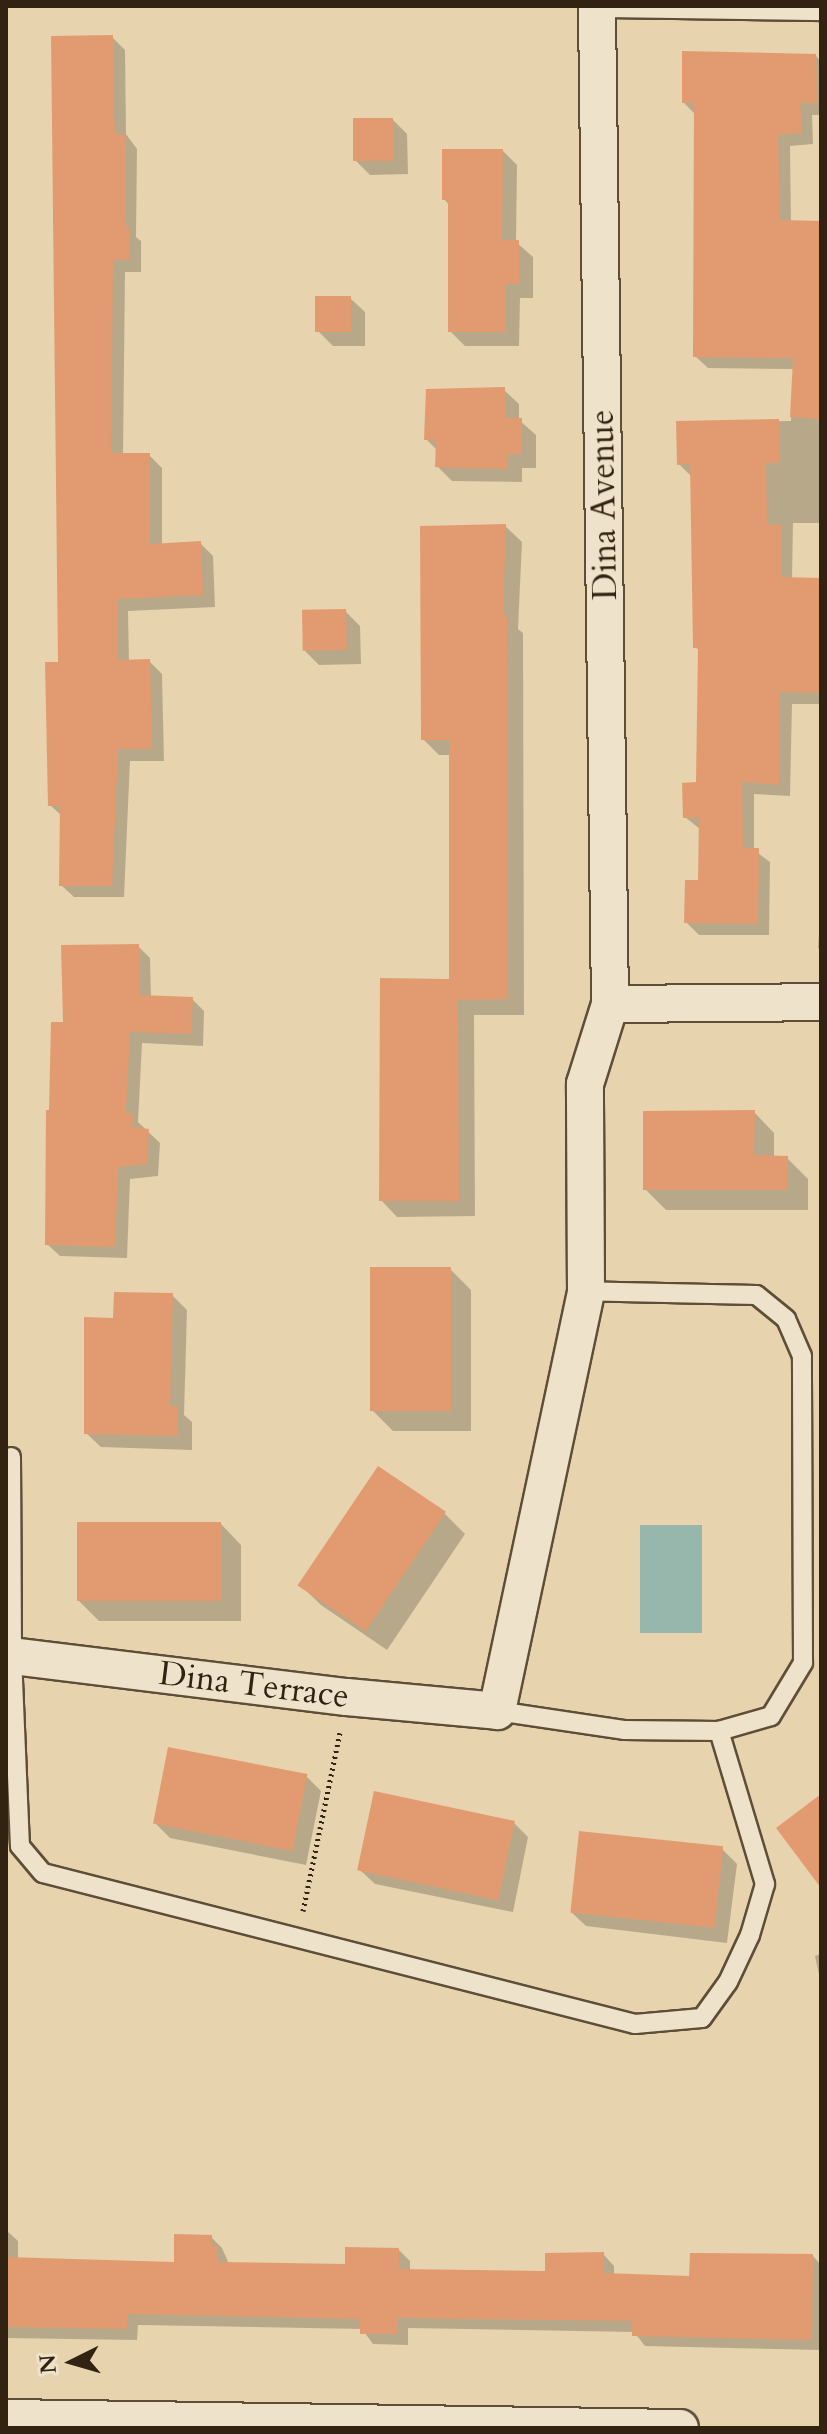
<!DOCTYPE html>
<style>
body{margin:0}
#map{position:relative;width:827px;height:2434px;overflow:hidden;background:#e7d3ad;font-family:Cardo,serif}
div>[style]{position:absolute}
.water>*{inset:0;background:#97b7ad;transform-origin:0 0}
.shadow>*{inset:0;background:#0003}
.building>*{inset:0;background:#e29b70;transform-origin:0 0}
.path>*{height:5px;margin-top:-2.5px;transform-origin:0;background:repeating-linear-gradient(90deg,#312211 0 2px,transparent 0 6px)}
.roads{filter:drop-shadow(2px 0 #5e4e38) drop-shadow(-2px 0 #5e4e38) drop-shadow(0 2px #5e4e38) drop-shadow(0 -2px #5e4e38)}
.lane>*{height:18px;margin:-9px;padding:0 9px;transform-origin:9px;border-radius:9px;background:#efe2ca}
.street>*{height:36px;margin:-18px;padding:0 18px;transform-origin:18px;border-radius:18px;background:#efe2ca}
span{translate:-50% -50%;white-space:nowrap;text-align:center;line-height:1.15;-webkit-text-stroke:7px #efe2ca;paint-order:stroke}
.street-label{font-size:34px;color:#312211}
.frame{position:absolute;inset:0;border:8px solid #312211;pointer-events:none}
.north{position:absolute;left:32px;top:2322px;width:80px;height:80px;-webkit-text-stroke:6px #efe2ca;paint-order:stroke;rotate:265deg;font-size:22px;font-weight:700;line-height:32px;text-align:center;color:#312211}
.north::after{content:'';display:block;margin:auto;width:28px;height:36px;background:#312211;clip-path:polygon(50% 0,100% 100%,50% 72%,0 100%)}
</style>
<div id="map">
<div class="water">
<i style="left:640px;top:1525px;width:62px;height:108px"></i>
</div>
<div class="shadow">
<i style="clip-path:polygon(112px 37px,125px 50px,126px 134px,137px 149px,136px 237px,141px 241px,141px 272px,125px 272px,123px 455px,149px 455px,162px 468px,162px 545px,200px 543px,213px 556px,215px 607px,128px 611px,129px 662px,149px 661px,162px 674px,164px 761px,130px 761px,124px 897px,74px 897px,61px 885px,62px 816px,50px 805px)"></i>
<i style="clip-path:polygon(816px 56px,821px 62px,821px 115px,812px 115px,813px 144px,790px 146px,791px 222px,821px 223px,821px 523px,793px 523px,792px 579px,821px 580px,821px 704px,792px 704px,790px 796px,754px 794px,754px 850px,770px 862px,769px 935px,699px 935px,686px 922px,700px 882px,700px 829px,685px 817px,698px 784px,700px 651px,695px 647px,691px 476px,679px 464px,678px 423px,791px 421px,794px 369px,708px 368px,695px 356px,696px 115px,684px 103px)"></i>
<i style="clip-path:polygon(393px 120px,407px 134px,408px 174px,370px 175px,355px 160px)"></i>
<i style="clip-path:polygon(503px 151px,517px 165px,516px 242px,533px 257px,533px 298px,520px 298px,519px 346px,465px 346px,450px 331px,450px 206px,444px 199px)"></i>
<i style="clip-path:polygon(350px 298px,365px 312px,365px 346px,333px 346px,318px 331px)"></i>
<i style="clip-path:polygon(504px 390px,519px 404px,519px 420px,536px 435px,536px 468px,522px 468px,522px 482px,452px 481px,437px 466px,438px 451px,426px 439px)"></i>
<i style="clip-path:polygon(505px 526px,522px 542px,518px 629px,523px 633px,524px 1015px,474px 1015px,475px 1216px,397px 1217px,381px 1200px,451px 981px,451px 755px,439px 755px,423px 739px)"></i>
<i style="clip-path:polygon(345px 611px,360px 626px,361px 664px,319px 665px,305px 651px)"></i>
<i style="clip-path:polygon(821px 908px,821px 950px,818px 948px)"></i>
<i style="clip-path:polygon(138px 946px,150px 958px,151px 997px,192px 999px,204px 1011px,203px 1046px,142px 1043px,138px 1122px,160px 1143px,158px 1176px,130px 1179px,127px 1258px,60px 1256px,47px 1244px,51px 1112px,65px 1024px)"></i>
<i style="clip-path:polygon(754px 1112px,774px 1133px,774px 1158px,787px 1158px,808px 1179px,808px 1210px,666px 1210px,645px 1189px)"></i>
<i style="clip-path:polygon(450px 1269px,471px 1290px,471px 1431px,393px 1431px,372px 1410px)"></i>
<i style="clip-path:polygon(172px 1295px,187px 1310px,184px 1415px,192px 1422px,192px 1450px,101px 1447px,86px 1433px,115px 1320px)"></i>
<i style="clip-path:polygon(444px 1513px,465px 1534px,387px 1650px,321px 1605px,300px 1585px)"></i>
<i style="clip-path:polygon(221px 1524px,241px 1545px,241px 1621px,99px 1621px,78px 1600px)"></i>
<i style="clip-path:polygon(306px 1776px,321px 1791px,306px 1865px,170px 1838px,155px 1823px)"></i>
<i style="clip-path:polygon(514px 1823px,528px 1837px,513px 1912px,375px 1884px,360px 1870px)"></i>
<i style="clip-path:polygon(722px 1849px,737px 1864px,727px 1943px,586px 1926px,571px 1912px)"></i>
<i style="clip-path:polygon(821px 1954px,821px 1984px,815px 1956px)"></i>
<i style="clip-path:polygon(6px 2230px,18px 2241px,18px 2258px,176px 2265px,211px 2237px,222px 2248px,229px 2264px,347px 2266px,399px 2250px,410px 2261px,410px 2271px,547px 2273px,603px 2254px,614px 2266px,614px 2275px,691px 2278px,813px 2256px,821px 2265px,821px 2350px,645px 2346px,634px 2332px,408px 2328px,408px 2345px,373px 2344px,362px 2329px,138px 2325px,137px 2340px,6px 2338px)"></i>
</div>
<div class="building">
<i style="clip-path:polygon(113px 35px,114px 120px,116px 134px,126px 135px,125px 226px,129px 227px,129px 260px,113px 260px,111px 453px,150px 453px,150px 544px,201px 541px,203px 595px,117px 599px,117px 660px,150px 659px,152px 749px,118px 749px,112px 886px,59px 886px,60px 806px,48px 806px,45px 662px,58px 662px,51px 36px)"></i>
<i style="clip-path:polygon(682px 51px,816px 54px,817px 103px,800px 103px,802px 133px,778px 135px,780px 220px,821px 221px,821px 419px,790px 417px,793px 358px,693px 357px,694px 103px,682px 103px)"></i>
<i style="left:353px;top:118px;width:40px;height:43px"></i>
<i style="clip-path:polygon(442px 149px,503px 149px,502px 240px,519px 240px,519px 284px,506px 284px,506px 332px,448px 332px,448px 200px,442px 200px)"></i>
<i style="left:315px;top:296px;width:36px;height:36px"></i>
<i style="clip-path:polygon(505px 387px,505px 418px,522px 418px,522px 454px,508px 454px,508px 469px,435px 467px,436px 440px,424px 440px,426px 389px)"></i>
<i style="clip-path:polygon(779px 419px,780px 463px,766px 463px,767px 525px,781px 525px,781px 577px,821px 578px,821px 693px,780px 692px,779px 785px,742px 782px,743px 848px,759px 848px,758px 924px,684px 923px,685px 880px,698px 880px,699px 818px,683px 818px,682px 783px,696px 782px,698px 648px,693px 648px,690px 464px,677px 465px,676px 421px)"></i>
<i style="clip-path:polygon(506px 524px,503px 615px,507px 615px,508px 999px,458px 1000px,459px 1201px,379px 1201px,380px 978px,449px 979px,449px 740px,421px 740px,420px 526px)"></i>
<i style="left:346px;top:609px;width:41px;height:44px;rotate:89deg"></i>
<i style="clip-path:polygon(139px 944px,140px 995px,193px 997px,191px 1034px,130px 1032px,126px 1113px,133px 1114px,132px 1127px,149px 1129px,147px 1164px,118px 1167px,115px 1247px,45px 1245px,46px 1110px,49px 1110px,51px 1022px,63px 1022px,61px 945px)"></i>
<i style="clip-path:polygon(755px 1110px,754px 1155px,788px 1156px,788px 1190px,643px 1190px,643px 1111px)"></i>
<i style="left:370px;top:1267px;width:81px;height:144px"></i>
<i style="clip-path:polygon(114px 1292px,173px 1293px,170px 1406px,178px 1406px,178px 1436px,84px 1434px,84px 1317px,113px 1318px)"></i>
<i style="left:378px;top:1466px;width:82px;height:144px;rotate:34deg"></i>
<i style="left:77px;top:1522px;width:144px;height:79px"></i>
<i style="left:168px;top:1747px;width:142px;height:78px;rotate:11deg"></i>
<i style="left:374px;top:1791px;width:144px;height:81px;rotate:12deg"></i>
<i style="clip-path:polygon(821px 1794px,821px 1888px,776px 1828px)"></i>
<i style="left:579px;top:1831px;width:145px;height:82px;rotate:6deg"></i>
<i style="clip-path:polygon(174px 2234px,212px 2235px,212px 2246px,218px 2246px,218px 2262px,345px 2264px,345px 2247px,399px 2248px,399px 2269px,545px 2271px,545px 2253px,604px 2252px,604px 2273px,689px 2276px,690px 2253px,813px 2254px,812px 2340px,632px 2336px,632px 2321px,398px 2318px,397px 2334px,360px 2334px,360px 2319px,127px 2314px,127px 2329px,6px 2327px,6px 2257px,174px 2262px)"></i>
</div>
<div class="path">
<i style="left:303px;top:1911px;width:182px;rotate:-78.3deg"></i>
</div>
<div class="roads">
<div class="lane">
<i style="left:597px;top:8px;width:224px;rotate:0.8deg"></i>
<i style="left:11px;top:1457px;width:199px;rotate:89.7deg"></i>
<i style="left:12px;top:1656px;width:190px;rotate:87.6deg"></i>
<i style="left:20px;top:1846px;width:35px;rotate:50deg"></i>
<i style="left:43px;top:1873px;width:611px;rotate:14.31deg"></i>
<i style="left:635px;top:2024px;width:67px;rotate:-5.1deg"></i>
<i style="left:702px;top:2018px;width:44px;rotate:-54.2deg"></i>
<i style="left:728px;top:1982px;width:52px;rotate:-64.9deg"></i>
<i style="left:750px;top:1935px;width:53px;rotate:-73.6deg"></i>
<i style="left:765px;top:1884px;width:160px;rotate:-106.7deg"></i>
<i style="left:497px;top:1711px;width:128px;rotate:8.5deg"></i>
<i style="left:624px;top:1730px;width:95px;rotate:0.6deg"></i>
<i style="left:719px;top:1731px;width:54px;rotate:-16.1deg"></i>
<i style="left:771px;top:1716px;width:62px;rotate:-58.9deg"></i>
<i style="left:803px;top:1663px;width:307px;rotate:-90.2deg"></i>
<i style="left:802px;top:1356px;width:40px;rotate:-113.4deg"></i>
<i style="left:786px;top:1319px;width:38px;rotate:-141deg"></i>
<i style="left:756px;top:1295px;width:170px;rotate:-178.7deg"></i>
</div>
<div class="street">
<i style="left:610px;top:1004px;width:211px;rotate:-0.5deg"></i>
<i style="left:12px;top:1656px;width:337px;rotate:7deg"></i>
<i style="left:347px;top:1697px;width:151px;rotate:5.3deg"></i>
<i style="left:497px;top:1711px;width:429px;rotate:-78deg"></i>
<i style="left:586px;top:1291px;width:207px;rotate:-90.3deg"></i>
<i style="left:585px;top:1084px;width:84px;rotate:-72.6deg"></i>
<i style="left:610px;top:1004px;width:998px;rotate:-90.75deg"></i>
<i style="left:6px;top:2418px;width:674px;rotate:0.85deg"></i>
</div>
</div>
<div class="street-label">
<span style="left:604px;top:505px;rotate:-91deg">Dina Avenue</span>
<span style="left:254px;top:1685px;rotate:7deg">Dina Terrace</span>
</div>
<div class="frame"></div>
<div class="north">N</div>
</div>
